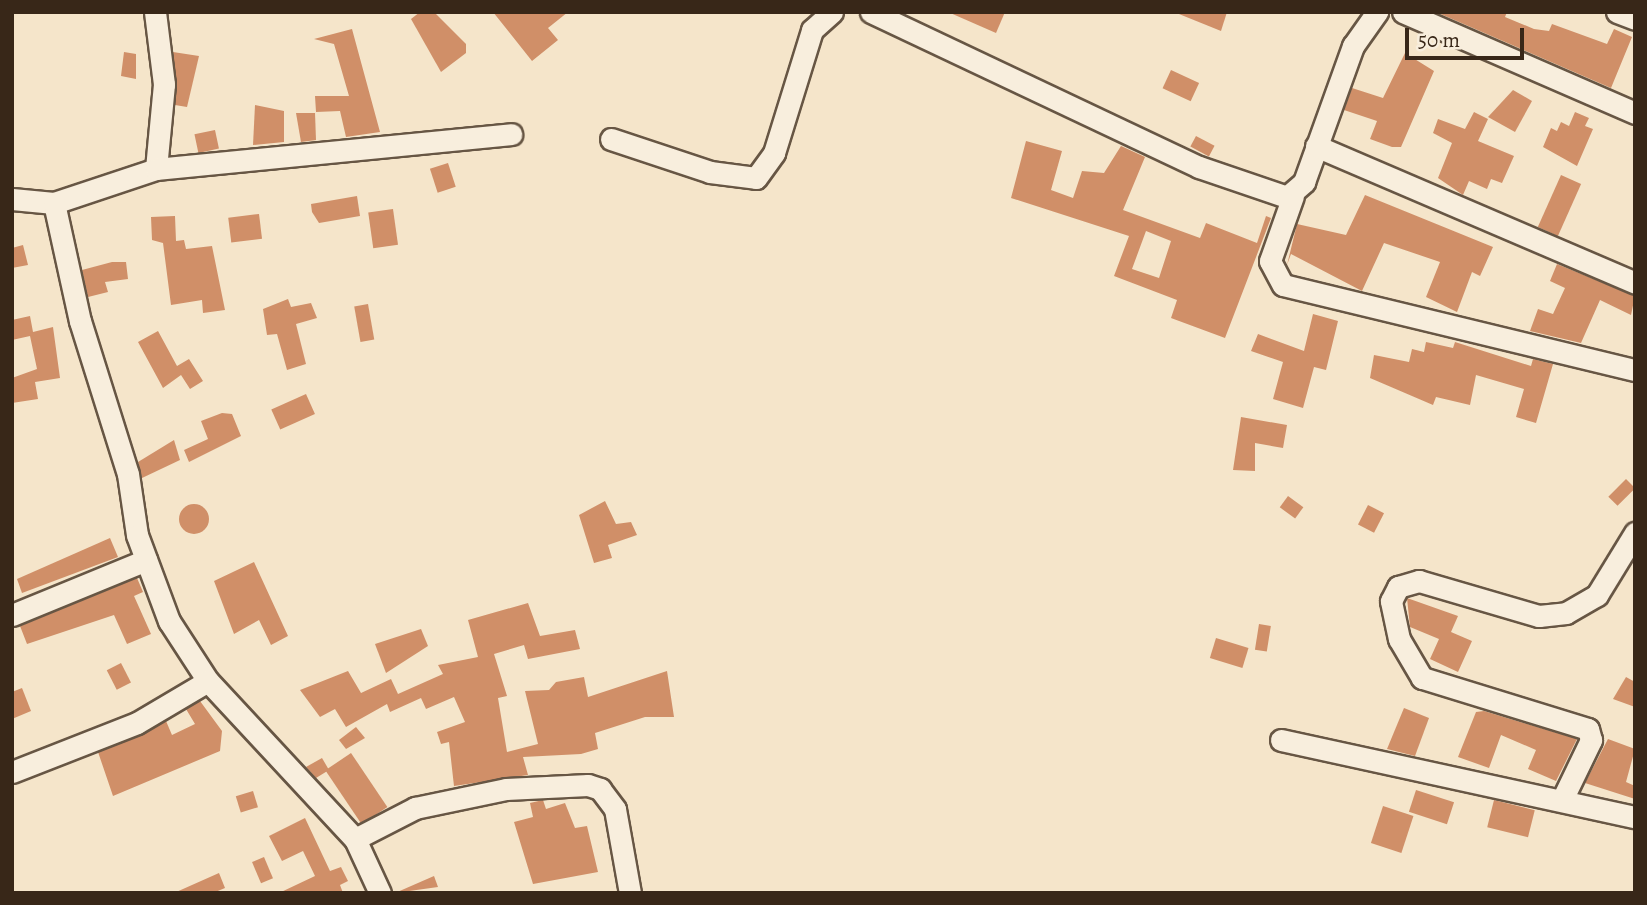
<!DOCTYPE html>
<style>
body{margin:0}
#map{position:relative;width:1647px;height:905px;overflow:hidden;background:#f5e5ca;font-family:Alegreya,serif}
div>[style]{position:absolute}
.building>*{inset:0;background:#d08f68;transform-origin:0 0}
.round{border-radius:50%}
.roads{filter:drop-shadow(2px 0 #675644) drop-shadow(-2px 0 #675644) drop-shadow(0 2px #675644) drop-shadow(0 -2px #675644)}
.minor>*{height:21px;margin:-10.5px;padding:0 10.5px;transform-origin:10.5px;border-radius:10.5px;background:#f8eedd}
span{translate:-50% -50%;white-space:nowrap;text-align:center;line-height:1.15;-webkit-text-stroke:5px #f8eedd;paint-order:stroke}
.frame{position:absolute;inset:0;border:14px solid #382718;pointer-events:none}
.scale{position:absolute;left:1405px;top:28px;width:119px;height:32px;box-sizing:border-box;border:4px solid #382718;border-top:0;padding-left:9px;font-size:21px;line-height:24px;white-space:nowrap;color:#382718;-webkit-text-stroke:5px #f8eedd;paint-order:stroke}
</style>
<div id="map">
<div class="building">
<i style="clip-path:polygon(420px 12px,434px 12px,466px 44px,466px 53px,441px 72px,411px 19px)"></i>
<i style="clip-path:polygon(493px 12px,568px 12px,548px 28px,558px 40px,532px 61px)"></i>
<i style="clip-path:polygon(948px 12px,1005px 12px,996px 33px)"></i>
<i style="clip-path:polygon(1174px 12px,1227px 12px,1221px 31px)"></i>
<i style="clip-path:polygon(1436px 12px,1507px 12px,1505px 17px,1534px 29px,1549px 31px,1552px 24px,1607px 44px,1614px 29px,1632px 37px,1611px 88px)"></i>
<i style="clip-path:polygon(352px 29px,380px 132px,346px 137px,340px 111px,316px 112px,315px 96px,349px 96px,334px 44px,314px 39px)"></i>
<i style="clip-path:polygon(124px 52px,136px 54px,136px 79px,121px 76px)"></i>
<i style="clip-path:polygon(173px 52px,199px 56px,187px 107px,175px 105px)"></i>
<i style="clip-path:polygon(1405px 53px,1434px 71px,1401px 147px,1392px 147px,1370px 139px,1377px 121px,1344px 110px,1352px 88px,1383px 98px)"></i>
<i style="left:1171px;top:70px;width:31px;height:20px;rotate:25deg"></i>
<i style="clip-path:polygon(1513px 90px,1532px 101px,1515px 132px,1488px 117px)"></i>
<i style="clip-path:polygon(255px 105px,284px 111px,284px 142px,253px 145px)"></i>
<i style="clip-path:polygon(1474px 112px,1488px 119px,1478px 141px,1514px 156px,1502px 183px,1491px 179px,1487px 189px,1469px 181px,1463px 195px,1438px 178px,1452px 143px,1433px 133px,1438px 119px,1465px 129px)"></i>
<i style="clip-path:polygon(1575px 112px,1589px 118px,1585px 126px,1593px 129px,1577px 166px,1543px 147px,1551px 128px,1557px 131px,1561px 122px,1569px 126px)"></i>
<i style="clip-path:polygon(296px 113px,315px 113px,316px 140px,301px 142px)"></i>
<i style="left:215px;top:130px;width:19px;height:21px;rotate:78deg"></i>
<i style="left:1196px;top:136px;width:21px;height:12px;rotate:28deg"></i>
<i style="clip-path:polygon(evenodd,1026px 141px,1062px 151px,1051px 190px,1073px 198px,1082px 171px,1104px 173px,1121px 146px,1145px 157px,1123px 210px,1200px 238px,1206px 223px,1257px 243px,1266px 216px,1271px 218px,1225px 338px,1171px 318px,1177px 300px,1114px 276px,1129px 236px,1011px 198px,1026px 141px,1146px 231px,1171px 241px,1159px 278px,1132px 269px,1146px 231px)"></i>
<i style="left:448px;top:163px;width:25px;height:19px;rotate:72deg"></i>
<i style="left:1561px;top:175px;width:22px;height:57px;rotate:24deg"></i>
<i style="clip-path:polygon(1365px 195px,1493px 247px,1480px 276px,1472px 272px,1457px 312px,1426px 297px,1440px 262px,1384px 243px,1362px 291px,1291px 254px,1287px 265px,1297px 224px,1346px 235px)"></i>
<i style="clip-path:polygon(357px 196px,360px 216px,319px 223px,312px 212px,311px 204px)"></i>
<i style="left:393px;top:209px;width:36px;height:25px;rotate:82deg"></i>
<i style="left:259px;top:214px;width:25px;height:31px;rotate:83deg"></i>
<i style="clip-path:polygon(175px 216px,176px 241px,184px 240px,186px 249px,212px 246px,225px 310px,203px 313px,202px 300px,171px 305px,163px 243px,152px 240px,151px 217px)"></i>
<i style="clip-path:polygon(23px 245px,28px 265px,12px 268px,12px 248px)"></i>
<i style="clip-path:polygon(112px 262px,126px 262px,128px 279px,105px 282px,108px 292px,88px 297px,82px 270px)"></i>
<i style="clip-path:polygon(1557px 264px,1635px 296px,1631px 315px,1600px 300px,1581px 343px,1530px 331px,1538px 309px,1553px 314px,1565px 288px,1550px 281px)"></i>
<i style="clip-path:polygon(288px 299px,291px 307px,311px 303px,317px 318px,296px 324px,306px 364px,287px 370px,277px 334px,267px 335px,263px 309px)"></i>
<i style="left:368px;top:304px;width:36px;height:14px;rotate:80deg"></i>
<i style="clip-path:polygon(1313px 314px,1338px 321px,1326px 370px,1314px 367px,1303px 408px,1273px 399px,1283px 362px,1251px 351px,1258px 334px,1304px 351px)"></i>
<i style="clip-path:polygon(30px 316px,33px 332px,53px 327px,60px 378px,35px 382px,38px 399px,12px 403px,12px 378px,37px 369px,30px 336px,12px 340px,12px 320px)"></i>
<i style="clip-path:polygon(158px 331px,177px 366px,189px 359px,203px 381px,190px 389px,181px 375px,163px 388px,138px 342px)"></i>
<i style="clip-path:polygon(1426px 342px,1453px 348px,1455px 342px,1531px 366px,1533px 359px,1553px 364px,1536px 423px,1516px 417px,1524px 389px,1476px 375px,1470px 405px,1436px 397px,1433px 405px,1370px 378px,1374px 355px,1409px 362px,1412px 349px,1424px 352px)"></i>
<i style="left:306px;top:394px;width:22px;height:38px;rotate:66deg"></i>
<i style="clip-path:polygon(222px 413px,232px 414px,241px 436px,189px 462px,184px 450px,208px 439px,201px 421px)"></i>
<i style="clip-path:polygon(1241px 417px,1287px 425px,1283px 448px,1255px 443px,1255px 471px,1233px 470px)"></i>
<i style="clip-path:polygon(174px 440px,180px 460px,142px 478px,138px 462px)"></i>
<i style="left:1626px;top:479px;width:13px;height:25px;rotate:45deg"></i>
<i style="left:1288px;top:496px;width:19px;height:14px;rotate:36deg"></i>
<i style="clip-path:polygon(605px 501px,616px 524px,631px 522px,637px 535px,608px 545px,612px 558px,594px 563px,579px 515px)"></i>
<i class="round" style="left:179px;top:504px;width:30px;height:30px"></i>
<i style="left:1368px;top:505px;width:18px;height:22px;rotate:27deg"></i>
<i style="clip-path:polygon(110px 538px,118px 557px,22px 593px,17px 579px)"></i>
<i style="clip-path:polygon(254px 562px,288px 636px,271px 645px,259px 620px,234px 634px,214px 581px)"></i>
<i style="clip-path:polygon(137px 578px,143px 592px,134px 596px,151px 634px,127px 644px,114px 615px,27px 644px,20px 626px)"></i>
<i style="clip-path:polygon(1407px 598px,1458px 616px,1451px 632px,1472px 641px,1458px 672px,1430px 659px,1439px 639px,1410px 627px)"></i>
<i style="clip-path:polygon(528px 603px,540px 636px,575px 630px,580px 649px,528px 659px,524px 645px,494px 654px,507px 696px,498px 698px,507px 752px,538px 744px,525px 691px,549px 690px,556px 682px,584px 677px,588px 697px,667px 671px,674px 717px,645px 717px,595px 733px,598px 749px,581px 754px,523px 757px,528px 775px,454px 786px,449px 742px,441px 744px,437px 732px,465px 722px,454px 697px,426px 709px,421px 698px,390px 712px,387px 704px,346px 727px,335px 709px,320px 717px,300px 690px,348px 671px,361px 693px,391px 679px,398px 694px,443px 674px,438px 665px,478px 657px,468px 620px)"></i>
<i style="left:1259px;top:624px;width:12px;height:26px;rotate:9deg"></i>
<i style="clip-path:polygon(421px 629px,428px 646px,386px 673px,375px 644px)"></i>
<i style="left:1216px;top:638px;width:34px;height:21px;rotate:17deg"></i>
<i style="left:121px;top:663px;width:22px;height:16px;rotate:63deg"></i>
<i style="clip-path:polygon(1626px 677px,1635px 682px,1635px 707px,1613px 699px)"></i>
<i style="clip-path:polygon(22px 688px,31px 711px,12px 719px,12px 692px)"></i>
<i style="clip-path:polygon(200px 701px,222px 731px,220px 751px,113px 796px,98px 752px,166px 721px,172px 735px,195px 724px,186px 709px)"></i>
<i style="clip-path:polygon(1404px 708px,1429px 718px,1415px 756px,1387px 749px)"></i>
<i style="clip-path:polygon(1484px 711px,1577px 739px,1556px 781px,1528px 769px,1536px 750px,1501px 735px,1489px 768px,1458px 757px,1476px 712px)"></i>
<i style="clip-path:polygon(356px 727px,365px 738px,346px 749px,339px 740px)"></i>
<i style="clip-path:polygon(1608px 739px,1635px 749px,1626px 782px,1635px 786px,1635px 799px,1585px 783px)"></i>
<i style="left:351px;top:753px;width:65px;height:31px;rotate:56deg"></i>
<i style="clip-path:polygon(322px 758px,329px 770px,316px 778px,306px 767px)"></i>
<i style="left:1416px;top:790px;width:40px;height:23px;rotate:18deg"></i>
<i style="left:253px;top:791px;width:17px;height:18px;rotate:73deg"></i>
<i style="clip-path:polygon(543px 800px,546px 809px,565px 803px,575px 828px,587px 826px,598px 872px,533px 884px,514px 822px,533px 817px,530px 803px)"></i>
<i style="left:1494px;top:800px;width:42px;height:28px;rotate:14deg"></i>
<i style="left:1383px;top:806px;width:32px;height:39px;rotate:18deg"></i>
<i style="clip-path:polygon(305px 818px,330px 871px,341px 867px,348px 881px,340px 885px,343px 893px,279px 893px,315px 876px,303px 851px,282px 861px,269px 836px)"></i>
<i style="left:264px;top:857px;width:23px;height:13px;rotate:67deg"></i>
<i style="clip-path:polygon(219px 873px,225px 888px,213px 893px,174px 893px)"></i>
<i style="clip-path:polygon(434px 876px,438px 887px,395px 893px)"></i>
</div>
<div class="roads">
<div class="minor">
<i style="left:155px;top:12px;width:73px;rotate:82.9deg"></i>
<i style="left:164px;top:84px;width:85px;rotate:95.4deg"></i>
<i style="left:871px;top:12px;width:363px;rotate:25.3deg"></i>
<i style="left:1199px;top:167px;width:93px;rotate:18.8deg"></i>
<i style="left:1287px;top:197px;width:23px;rotate:-41deg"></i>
<i style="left:1304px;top:182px;width:145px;rotate:-70.2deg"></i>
<i style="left:1353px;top:46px;width:42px;rotate:-54.8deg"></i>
<i style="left:1403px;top:12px;width:253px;rotate:23.5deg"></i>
<i style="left:1617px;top:12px;width:19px;rotate:21deg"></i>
<i style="left:611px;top:139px;width:104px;rotate:18.4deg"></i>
<i style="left:710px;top:172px;width:46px;rotate:7.4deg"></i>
<i style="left:756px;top:178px;width:31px;rotate:-54deg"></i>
<i style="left:774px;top:153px;width:129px;rotate:-72.8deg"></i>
<i style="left:812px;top:30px;width:27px;rotate:-42deg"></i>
<i style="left:1316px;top:146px;width:347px;rotate:23.2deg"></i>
<i style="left:1293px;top:196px;width:69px;rotate:109.5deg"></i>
<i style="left:1270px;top:261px;width:27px;rotate:62deg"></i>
<i style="left:1283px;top:285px;width:362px;rotate:13.6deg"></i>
<i style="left:12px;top:199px;width:42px;rotate:5.4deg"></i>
<i style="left:54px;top:203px;width:108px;rotate:-18.4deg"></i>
<i style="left:156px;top:169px;width:357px;rotate:-5.6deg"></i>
<i style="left:54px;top:203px;width:121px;rotate:77.6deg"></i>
<i style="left:80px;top:321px;width:160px;rotate:72.6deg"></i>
<i style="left:128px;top:474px;width:62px;rotate:81.6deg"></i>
<i style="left:137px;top:535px;width:92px;rotate:69.6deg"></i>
<i style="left:169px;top:621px;width:72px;rotate:57deg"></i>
<i style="left:208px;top:681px;width:216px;rotate:47.1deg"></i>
<i style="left:355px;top:839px;width:60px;rotate:65.2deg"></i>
<i style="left:12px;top:615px;width:145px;rotate:-22.3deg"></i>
<i style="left:1281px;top:740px;width:362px;rotate:12.3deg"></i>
<i style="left:12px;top:772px;width:134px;rotate:-21.4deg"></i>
<i style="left:137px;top:723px;width:82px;rotate:-30.6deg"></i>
<i style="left:1562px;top:800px;width:67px;rotate:-64.2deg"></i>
<i style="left:1591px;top:740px;width:11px;rotate:-105deg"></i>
<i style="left:1588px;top:729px;width:174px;rotate:-162.9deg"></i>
<i style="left:1422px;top:678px;width:45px;rotate:-120.5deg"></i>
<i style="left:1399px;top:639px;width:39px;rotate:-102deg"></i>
<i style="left:1391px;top:601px;width:16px;rotate:-63deg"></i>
<i style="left:1398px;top:587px;width:22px;rotate:-16deg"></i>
<i style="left:1419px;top:581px;width:125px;rotate:16.3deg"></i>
<i style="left:1539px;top:616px;width:27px;rotate:-6deg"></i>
<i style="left:1566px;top:613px;width:36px;rotate:-30deg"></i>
<i style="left:1597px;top:595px;width:73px;rotate:-58.5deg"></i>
<i style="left:355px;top:839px;width:68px;rotate:-27.3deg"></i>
<i style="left:415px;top:808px;width:93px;rotate:-11.8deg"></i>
<i style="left:506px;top:789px;width:82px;rotate:-2.8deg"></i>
<i style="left:588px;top:785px;width:13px;rotate:18deg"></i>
<i style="left:600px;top:789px;width:25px;rotate:53deg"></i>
<i style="left:615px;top:809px;width:85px;rotate:79.9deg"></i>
</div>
</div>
<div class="frame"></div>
<div class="scale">50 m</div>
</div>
